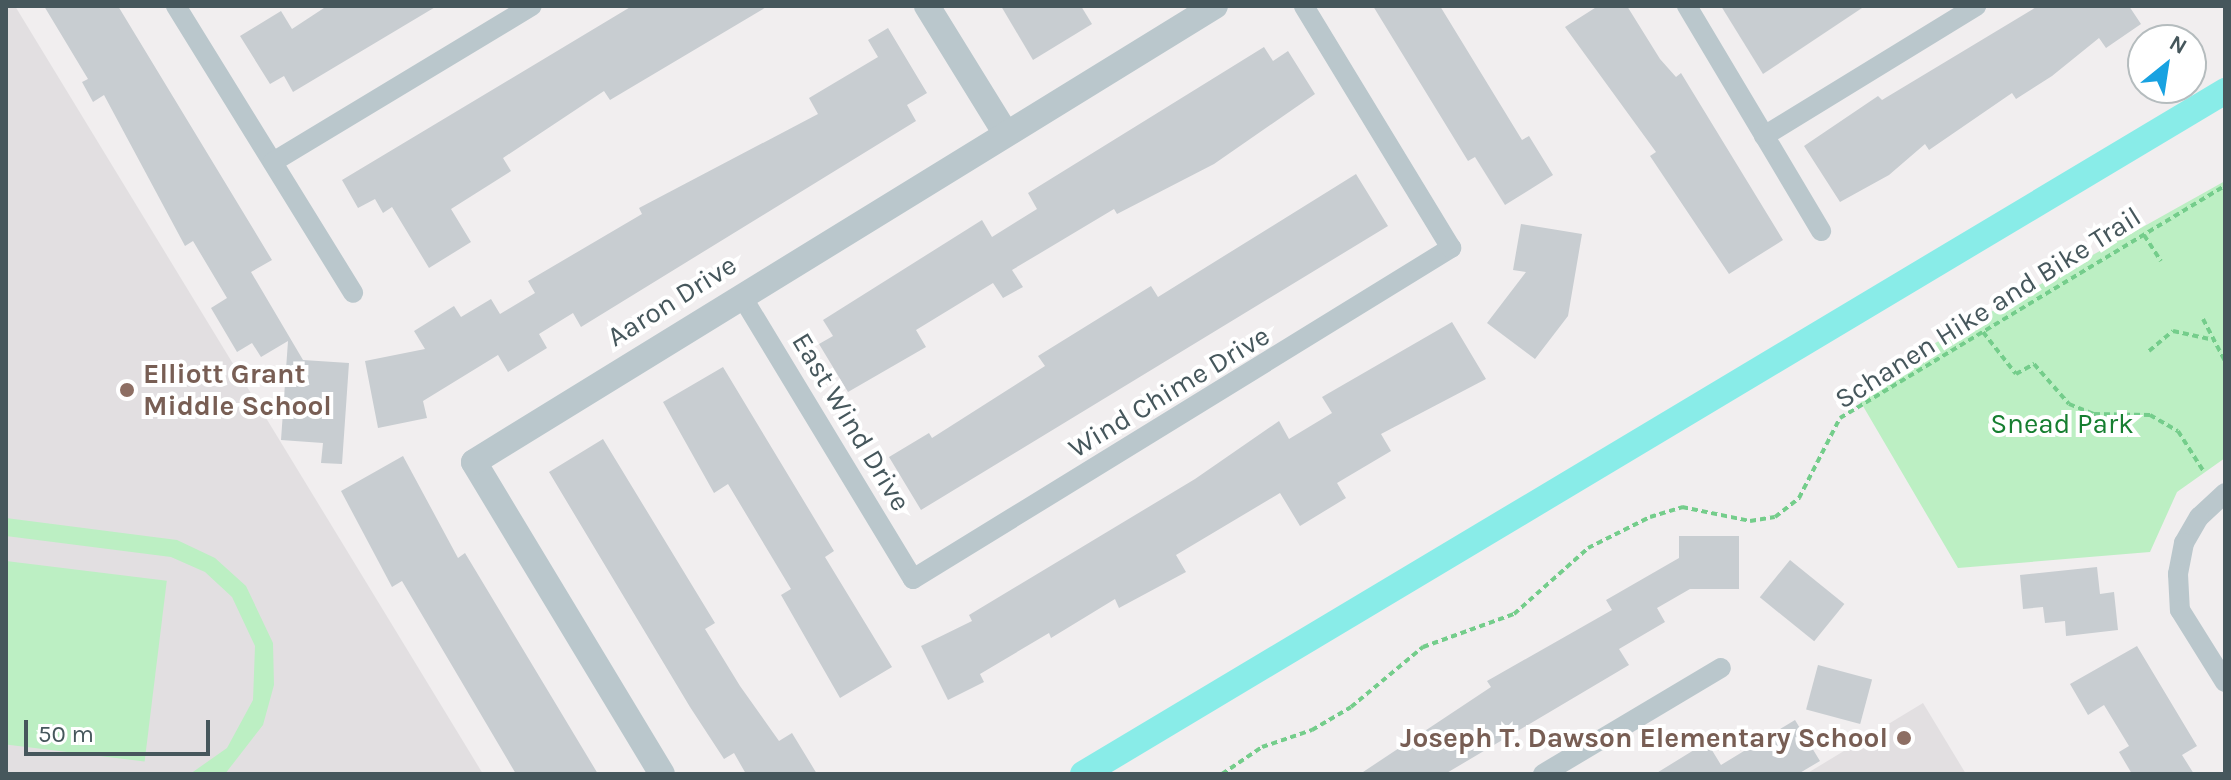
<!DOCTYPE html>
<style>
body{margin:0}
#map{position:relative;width:2231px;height:780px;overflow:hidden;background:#f1eeef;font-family:Karla,sans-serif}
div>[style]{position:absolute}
.education>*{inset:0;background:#e2dfe1}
.green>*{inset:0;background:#bcefc3;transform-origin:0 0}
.canal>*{height:26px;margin:-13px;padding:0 13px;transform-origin:13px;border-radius:13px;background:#89ece8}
.building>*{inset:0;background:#c8cdd1;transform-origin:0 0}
.path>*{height:4px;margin-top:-2px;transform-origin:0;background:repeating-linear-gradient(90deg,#74cd8b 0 6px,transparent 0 10px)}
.minor>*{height:20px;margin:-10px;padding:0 10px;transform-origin:10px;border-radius:10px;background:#bac7cc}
.tertiary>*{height:26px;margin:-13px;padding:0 13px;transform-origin:13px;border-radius:13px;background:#bac7cc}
.dots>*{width:22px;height:22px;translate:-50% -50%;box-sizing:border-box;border:4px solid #fff;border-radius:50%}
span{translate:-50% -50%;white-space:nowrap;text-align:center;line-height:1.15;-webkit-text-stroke:8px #fff;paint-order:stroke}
.street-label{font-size:28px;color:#46575c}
.education-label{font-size:28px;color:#785e54;font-weight:700}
.left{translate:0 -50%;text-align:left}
.right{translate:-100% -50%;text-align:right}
.park-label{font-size:28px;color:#167e30}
.frame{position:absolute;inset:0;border:8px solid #46575c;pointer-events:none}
.north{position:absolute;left:2127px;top:24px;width:80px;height:80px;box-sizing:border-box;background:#fff;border:2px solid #b5bcbe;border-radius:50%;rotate:30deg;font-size:22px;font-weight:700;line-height:32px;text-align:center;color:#46575c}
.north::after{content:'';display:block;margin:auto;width:28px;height:36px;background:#18a2e1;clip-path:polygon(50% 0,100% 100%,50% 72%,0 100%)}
.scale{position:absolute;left:24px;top:720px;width:186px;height:36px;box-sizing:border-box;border:4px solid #46575c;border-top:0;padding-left:10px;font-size:24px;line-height:28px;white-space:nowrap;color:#46575c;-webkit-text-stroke:6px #fff;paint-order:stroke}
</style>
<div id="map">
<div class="education">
<i style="clip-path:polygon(6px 6px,15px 6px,483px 774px,6px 774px)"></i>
<i style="clip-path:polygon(1923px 703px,1966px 774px,1806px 774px)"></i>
</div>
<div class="green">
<i style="clip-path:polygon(2225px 181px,2225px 458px,2177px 492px,2150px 552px,1958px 568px,1853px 389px)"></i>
<i style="clip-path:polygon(6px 518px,177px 540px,215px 558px,246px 586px,273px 643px,274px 685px,263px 725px,225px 774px,190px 774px,227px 748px,253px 700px,255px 646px,232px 597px,205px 572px,171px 557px,6px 536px)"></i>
<i style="left:6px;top:561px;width:162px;height:182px;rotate:7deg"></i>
</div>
<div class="canal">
<i style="left:1083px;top:774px;width:1331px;rotate:-30.88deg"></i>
</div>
<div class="building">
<i style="clip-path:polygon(44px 6px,118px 6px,272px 260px,251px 272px,303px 360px,349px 363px,342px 464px,321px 463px,323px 443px,281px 440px,288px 341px,261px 357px,252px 343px,237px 352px,211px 308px,227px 298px,193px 241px,185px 246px,104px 95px,93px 102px,82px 82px,88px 79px)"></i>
<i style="clip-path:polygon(327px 6px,437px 6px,293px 92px,284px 76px,270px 84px,240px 36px,281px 11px,292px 29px)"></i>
<i style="clip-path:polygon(632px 6px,768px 6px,610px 100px,604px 91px,503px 158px,511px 171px,451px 209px,471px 242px,429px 268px,392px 207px,383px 213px,375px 199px,358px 208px,342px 180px)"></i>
<i style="clip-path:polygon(1001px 6px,1081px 6px,1092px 24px,1033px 60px)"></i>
<i style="clip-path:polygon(1373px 6px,1440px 6px,1522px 140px,1529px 136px,1553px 175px,1505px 205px,1475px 157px,1468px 161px)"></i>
<i style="clip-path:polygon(1598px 6px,1627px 6px,1660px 59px,1676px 77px,1681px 73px,1783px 240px,1729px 274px,1650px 156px,1656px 152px,1565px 27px)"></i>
<i style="clip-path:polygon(1721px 6px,1865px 6px,1763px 74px)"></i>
<i style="clip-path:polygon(2038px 6px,2129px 6px,2141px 24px,2106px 48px,2099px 38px,2052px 76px,2016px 99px,2012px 93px,1929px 150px,1925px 144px,1889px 175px,1840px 202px,1804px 146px,1878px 96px,1882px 100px)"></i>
<i style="clip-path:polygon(888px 28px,927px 93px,907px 105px,916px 121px,581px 327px,573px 313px,539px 334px,547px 348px,508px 372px,498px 355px,423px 401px,427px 418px,378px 428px,365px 361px,425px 349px,414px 331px,454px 306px,461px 317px,491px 299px,500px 314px,535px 293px,528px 281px,642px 214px,639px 208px,818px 114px,809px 98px,878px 57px,868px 40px)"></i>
<i style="clip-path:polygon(1264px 47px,1273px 61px,1288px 51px,1315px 94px,1214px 164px,1117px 214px,1114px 209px,1012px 270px,1023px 287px,1003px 298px,993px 283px,916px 330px,926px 347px,848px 392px,819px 344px,833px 336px,823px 320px,982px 220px,992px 237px,1037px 209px,1028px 193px)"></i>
<i style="clip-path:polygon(1356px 174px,1388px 226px,921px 510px,889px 457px,929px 433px,932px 438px,1045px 366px,1038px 356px,1151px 286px,1158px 297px)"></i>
<i style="clip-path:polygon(1521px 224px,1582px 234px,1568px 316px,1535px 359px,1487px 323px,1526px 272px,1513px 270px)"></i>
<i style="clip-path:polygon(1452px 322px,1486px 379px,1381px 434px,1391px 451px,1337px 483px,1346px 498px,1300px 526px,1280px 493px,1176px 555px,1186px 572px,1119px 608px,1115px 599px,1051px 638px,1049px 633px,980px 674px,984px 682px,948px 700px,921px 646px,972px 621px,969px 615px,1195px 479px,1279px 421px,1289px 439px,1332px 413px,1322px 397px)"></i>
<i style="clip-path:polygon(723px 367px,834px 551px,825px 557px,892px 667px,840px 698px,781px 595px,791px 589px,728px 484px,714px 493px,663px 402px)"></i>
<i style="clip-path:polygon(603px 439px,715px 623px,705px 629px,740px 686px,779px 741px,792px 733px,817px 774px,746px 774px,734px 753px,724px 759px,690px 707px,549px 472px)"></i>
<i style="clip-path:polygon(403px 456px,458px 558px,465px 553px,598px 774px,516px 774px,402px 581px,392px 587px,341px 491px)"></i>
<i style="clip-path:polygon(1679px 536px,1739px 536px,1739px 589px,1690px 589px,1657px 608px,1665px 622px,1619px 649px,1629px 665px,1445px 774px,1360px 774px,1491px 687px,1487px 681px,1612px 610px,1606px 600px,1679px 558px)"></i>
<i style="left:1790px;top:560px;width:70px;height:48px;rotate:39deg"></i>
<i style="clip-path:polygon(2097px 567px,2100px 594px,2114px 592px,2118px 630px,2066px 636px,2065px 621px,2045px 623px,2043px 607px,2023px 609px,2020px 575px)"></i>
<i style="clip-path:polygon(2137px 646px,2197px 746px,2182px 755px,2194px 774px,2132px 774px,2119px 752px,2129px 746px,2104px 705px,2088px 715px,2070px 684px)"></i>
<i style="left:1818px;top:665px;width:56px;height:46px;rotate:15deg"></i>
<i style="clip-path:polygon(1795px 720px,1820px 761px,1798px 774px,1655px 774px,1707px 742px,1721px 765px)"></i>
</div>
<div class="path">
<i style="left:2144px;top:235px;width:31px;rotate:57deg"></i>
<i style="left:2203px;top:319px;width:47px;rotate:62.4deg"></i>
<i style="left:1983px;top:332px;width:53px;rotate:51.8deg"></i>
<i style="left:2016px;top:374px;width:21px;rotate:-29deg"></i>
<i style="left:2034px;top:364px;width:53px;rotate:48.8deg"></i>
<i style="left:2069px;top:404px;width:27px;rotate:22deg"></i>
<i style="left:2094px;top:414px;width:56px;rotate:1deg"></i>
<i style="left:2150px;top:415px;width:32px;rotate:30deg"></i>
<i style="left:2178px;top:431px;width:49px;rotate:57.6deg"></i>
<i style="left:2149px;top:351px;width:31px;rotate:-40deg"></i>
<i style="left:2173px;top:331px;width:42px;rotate:12.4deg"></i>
<i style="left:1222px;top:774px;width:48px;rotate:-34deg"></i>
<i style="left:1262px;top:747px;width:53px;rotate:-18.8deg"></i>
<i style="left:1312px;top:730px;width:45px;rotate:-30.5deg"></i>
<i style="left:1351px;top:707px;width:94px;rotate:-39.8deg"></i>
<i style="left:1423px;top:647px;width:97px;rotate:-19.9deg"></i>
<i style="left:1514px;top:614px;width:99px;rotate:-41.7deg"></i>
<i style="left:1588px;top:548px;width:69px;rotate:-26.6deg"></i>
<i style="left:1650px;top:517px;width:34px;rotate:-17deg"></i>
<i style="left:1682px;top:507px;width:69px;rotate:11.6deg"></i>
<i style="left:1750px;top:521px;width:25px;rotate:-9deg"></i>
<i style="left:1775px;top:517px;width:31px;rotate:-38deg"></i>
<i style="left:1799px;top:498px;width:90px;rotate:-62.9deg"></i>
<i style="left:1840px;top:418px;width:449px;rotate:-31.1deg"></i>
</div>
<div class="minor">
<i style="left:176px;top:6px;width:337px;rotate:58.3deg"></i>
<i style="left:1687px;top:6px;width:262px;rotate:59.2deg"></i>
<i style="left:1764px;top:136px;width:249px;rotate:-31.5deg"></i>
<i style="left:273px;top:162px;width:302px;rotate:-31.1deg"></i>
<i style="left:741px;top:295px;width:332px;rotate:58.8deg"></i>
<i style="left:913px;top:579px;width:632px;rotate:-31.6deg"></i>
<i style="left:1451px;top:248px;width:283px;rotate:-121.3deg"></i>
<i style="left:2225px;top:493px;width:35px;rotate:137deg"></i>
<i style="left:2199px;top:517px;width:30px;rotate:120deg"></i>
<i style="left:2184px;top:543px;width:32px;rotate:101deg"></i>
<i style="left:2178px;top:574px;width:36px;rotate:87deg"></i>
<i style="left:2180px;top:610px;width:85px;rotate:58deg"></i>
<i style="left:1543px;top:774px;width:207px;rotate:-30.8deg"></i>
</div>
<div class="tertiary">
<i style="left:927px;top:6px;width:150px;rotate:58.3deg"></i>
<i style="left:662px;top:774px;width:364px;rotate:-121.1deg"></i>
<i style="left:474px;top:462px;width:870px;rotate:-31.61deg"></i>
</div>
<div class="dots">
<i style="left:127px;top:390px;background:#8d6e63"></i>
<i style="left:1904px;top:738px;background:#8d6e63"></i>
</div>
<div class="street-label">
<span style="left:672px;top:301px;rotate:-32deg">Aaron Drive</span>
<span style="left:1988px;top:308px;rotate:-32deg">Schanen Hike and Bike Trail</span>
<span style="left:1169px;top:392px;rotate:-31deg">Wind Chime Drive</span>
<span style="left:851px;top:422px;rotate:59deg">East Wind Drive</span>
</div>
<div class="education-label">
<span class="left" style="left:143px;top:390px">Elliott Grant<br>Middle School</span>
<span class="right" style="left:1888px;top:738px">Joseph T. Dawson Elementary School</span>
</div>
<div class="park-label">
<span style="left:2062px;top:424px">Snead Park</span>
</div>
<div class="frame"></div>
<div class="north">N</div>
<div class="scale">50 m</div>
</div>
